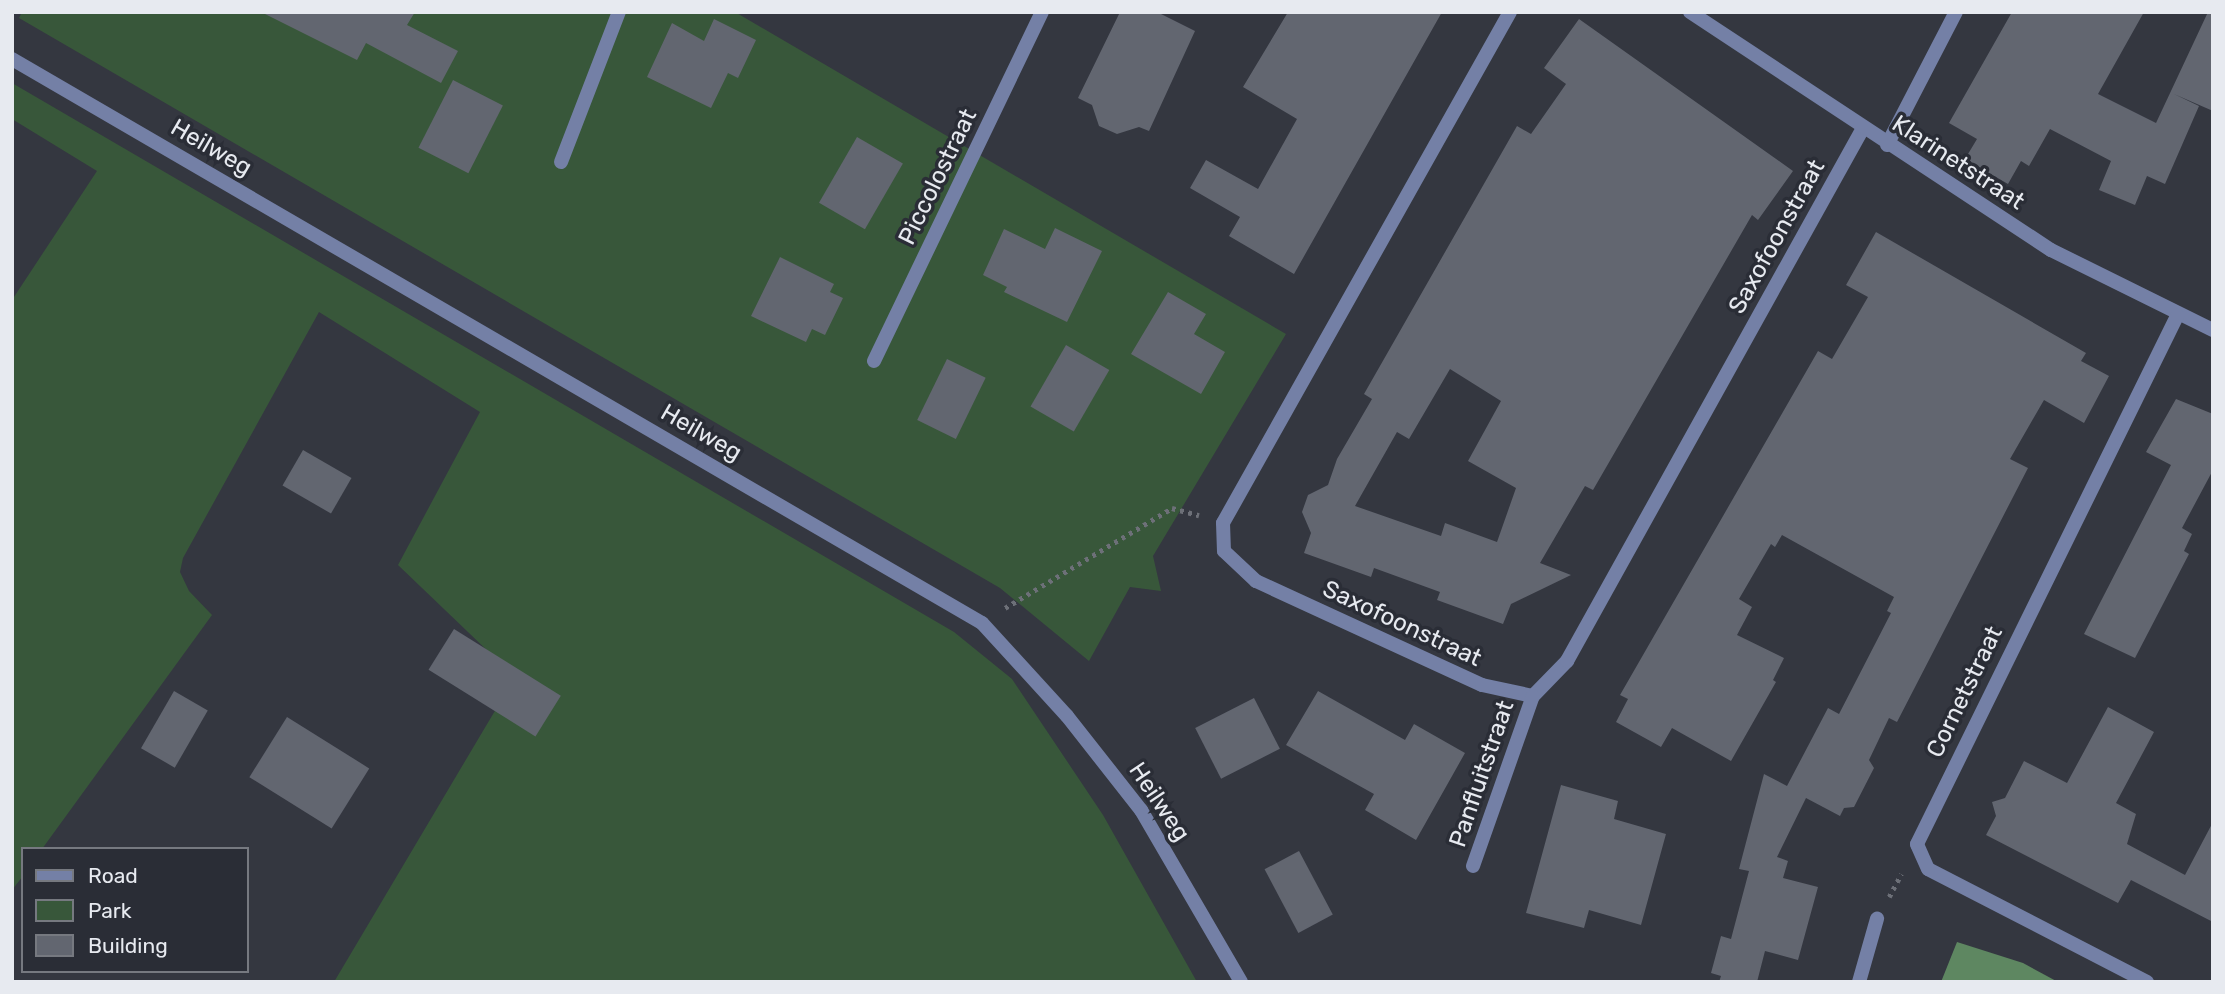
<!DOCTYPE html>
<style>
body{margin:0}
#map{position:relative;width:2225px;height:994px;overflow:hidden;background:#343740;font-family:Rubik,sans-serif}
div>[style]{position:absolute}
.green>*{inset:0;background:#38573a}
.water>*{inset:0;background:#5e8761}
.building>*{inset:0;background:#626670;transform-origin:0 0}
.path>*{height:4.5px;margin-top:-2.25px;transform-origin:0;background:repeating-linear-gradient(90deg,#6d7078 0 3.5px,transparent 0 8.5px)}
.minor>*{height:14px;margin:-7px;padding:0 7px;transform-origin:7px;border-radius:7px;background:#7480a6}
.tertiary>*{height:14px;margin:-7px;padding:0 7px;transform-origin:7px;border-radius:7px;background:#7480a6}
span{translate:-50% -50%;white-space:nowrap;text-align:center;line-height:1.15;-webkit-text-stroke:7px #2a2d36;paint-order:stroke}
.street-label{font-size:24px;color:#e7eaf0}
.frame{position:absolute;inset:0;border:14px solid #e7eaf0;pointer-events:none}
.legend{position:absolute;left:21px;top:847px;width:228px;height:126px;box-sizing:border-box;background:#2a2d36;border:2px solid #767980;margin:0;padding:9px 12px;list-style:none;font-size:21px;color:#e7eaf0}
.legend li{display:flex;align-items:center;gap:14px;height:35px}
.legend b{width:35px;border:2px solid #767980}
</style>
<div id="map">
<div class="green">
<i style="clip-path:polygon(22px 12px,735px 12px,1286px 334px,1153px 556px,1161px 591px,1130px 587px,1089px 661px,1000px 588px,19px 18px)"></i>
<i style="clip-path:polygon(12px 83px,954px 632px,1012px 679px,1103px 815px,1197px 982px,334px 982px,515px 677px,398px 565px,480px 412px,319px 312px,183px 558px,180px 572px,189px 591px,212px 615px,42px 849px,23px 849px,23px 876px,12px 890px,12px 300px,97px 171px,12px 119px)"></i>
</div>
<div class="water">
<i style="clip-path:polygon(1957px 942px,2023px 963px,2058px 982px,1941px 982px)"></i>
</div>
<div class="building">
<i style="clip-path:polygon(261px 12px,415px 12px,407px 25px,458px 51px,441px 83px,366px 43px,357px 60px)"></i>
<i style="clip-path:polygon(1120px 12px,1157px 12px,1195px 31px,1149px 131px,1139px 127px,1117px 134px,1099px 126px,1092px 105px,1078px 98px)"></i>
<i style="clip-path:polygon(1288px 12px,1442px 12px,1294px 274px,1229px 236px,1240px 217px,1190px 188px,1206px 160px,1258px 189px,1297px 119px,1243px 87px)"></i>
<i style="clip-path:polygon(2012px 12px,2144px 12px,2098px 94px,2156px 123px,2208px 12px,2213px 12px,2213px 111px,2174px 94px,2199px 106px,2165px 184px,2147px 176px,2135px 205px,2099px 190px,2111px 161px,2050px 129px,2029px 166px,2021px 161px,2008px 184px,1965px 159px,1977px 139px,1949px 123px)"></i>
<i style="clip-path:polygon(714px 19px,756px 40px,738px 78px,728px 73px,711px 108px,647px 77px,672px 23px,704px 41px)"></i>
<i style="clip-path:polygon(evenodd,1579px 19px,1793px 171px,1758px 220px,1752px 215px,1593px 490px,1585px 486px,1540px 563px,1571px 575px,1511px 604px,1503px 624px,1437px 600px,1440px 592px,1374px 568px,1371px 577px,1304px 553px,1311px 533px,1302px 512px,1308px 495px,1328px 485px,1337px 459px,1372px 399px,1364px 394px,1517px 126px,1531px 134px,1566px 84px,1544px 68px,1579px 19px,1450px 369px,1501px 401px,1468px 461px,1516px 488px,1497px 542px,1445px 523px,1441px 536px,1355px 506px,1397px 432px,1409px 439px,1450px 369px)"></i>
<i style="left:453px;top:80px;width:56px;height:76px;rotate:27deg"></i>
<i style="left:857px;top:137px;width:53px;height:76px;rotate:30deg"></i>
<i style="clip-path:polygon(1055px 228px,1102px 251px,1067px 322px,1004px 292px,1007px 287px,983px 275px,1004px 229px,1045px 249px)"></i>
<i style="clip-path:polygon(1876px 232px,2086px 353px,2081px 361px,2109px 376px,2084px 423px,2044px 400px,2010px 459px,2028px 468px,1897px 722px,1889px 718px,1869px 760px,1874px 768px,1854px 807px,1844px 808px,1840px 816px,1806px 798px,1777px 857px,1788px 861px,1783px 878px,1818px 887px,1798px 960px,1765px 951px,1757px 982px,1719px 982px,1721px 976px,1711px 973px,1721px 936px,1731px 939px,1749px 871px,1739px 869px,1764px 774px,1787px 786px,1828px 708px,1839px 714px,1891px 613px,1887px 611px,1894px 597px,1782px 535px,1775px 547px,1771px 544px,1739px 599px,1752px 607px,1737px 635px,1784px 658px,1773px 680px,1776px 682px,1731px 761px,1672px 728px,1661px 747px,1616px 722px,1628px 699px,1620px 695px,1818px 351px,1832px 359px,1868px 297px,1846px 285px)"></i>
<i style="clip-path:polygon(780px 257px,834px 284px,830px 292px,843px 298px,825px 335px,812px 329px,806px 342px,751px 316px)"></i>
<i style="clip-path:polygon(1168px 292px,1206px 314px,1194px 334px,1225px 352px,1201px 394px,1131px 354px)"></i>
<i style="left:1066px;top:345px;width:50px;height:71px;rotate:30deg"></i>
<i style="left:947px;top:359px;width:43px;height:68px;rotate:26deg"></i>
<i style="clip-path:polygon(2176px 399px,2213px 414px,2213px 470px,2182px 528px,2192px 534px,2184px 551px,2189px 554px,2135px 658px,2084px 634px,2171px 465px,2146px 452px)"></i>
<i style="left:303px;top:450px;width:56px;height:41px;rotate:30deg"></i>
<i style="left:454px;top:629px;width:126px;height:48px;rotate:32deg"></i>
<i style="left:174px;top:691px;width:39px;height:66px;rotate:30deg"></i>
<i style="clip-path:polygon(1318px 691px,1405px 740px,1414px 724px,1465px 753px,1416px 840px,1365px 810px,1374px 794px,1286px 745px)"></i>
<i style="left:1254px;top:698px;width:57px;height:66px;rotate:63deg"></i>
<i style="clip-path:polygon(2108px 707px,2154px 732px,2116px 803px,2136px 814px,2127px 844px,2185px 875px,2213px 822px,2213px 922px,2131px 880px,2118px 903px,1986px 835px,1996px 816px,1992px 802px,2005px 798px,2024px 761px,2067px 783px)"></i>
<i style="left:287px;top:717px;width:97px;height:71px;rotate:32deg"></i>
<i style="clip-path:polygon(1561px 785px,1618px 801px,1614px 819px,1666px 834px,1641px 925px,1589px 910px,1584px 928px,1526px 913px)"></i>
<i style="left:1299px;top:851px;width:72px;height:39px;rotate:62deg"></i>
</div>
<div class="path">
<i style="left:1005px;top:608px;width:195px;rotate:-30.9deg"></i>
<i style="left:1172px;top:508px;width:28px;rotate:15deg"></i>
<i style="left:1889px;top:897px;width:26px;rotate:-62deg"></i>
</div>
<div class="minor">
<i style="left:1510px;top:12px;width:586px;rotate:119.32deg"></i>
<i style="left:1223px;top:523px;width:28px;rotate:88deg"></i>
<i style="left:1224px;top:551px;width:44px;rotate:43.2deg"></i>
<i style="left:1256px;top:581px;width:249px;rotate:24.7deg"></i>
<i style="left:1482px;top:685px;width:52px;rotate:12.2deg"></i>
<i style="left:1533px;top:696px;width:49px;rotate:-45.8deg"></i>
<i style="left:1567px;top:661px;width:610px;rotate:-60.95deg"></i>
<i style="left:1690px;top:12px;width:432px;rotate:33.4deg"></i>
<i style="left:2051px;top:250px;width:181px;rotate:26.3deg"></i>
<i style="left:1887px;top:145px;width:150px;rotate:-62.6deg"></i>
<i style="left:561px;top:162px;width:161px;rotate:-68.9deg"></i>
<i style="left:874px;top:361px;width:387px;rotate:-64.3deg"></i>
<i style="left:1473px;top:866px;width:180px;rotate:-70.6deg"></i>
<i style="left:1859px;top:982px;width:66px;rotate:-74.1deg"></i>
<i style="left:2147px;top:982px;width:246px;rotate:-152.7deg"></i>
<i style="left:1928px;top:869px;width:27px;rotate:-114deg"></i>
<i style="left:1917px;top:844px;width:589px;rotate:-63.78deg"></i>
</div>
<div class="tertiary">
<i style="left:12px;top:59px;width:1122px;rotate:30.18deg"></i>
<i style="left:982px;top:623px;width:126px;rotate:47.6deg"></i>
<i style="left:1067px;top:716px;width:120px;rotate:51.8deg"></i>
<i style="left:1141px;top:810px;width:199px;rotate:59.8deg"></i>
</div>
<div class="street-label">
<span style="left:211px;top:148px;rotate:30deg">Heilweg</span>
<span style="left:1958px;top:163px;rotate:33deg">Klarinetstraat</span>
<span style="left:938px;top:177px;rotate:-64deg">Piccolostraat</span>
<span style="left:1777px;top:237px;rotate:-61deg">Saxofoonstraat</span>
<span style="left:701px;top:433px;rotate:30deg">Heilweg</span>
<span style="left:1402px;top:624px;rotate:25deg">Saxofoonstraat</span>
<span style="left:1965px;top:692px;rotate:-64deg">Cornetstraat</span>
<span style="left:1482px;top:774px;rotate:-71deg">Panfluitstraat</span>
<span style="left:1159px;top:802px;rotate:56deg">Heilweg</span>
</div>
<div class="frame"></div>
<ul class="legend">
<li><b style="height:9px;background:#7480a6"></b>Road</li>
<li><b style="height:19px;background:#38573a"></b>Park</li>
<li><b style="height:19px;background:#626670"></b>Building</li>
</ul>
</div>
